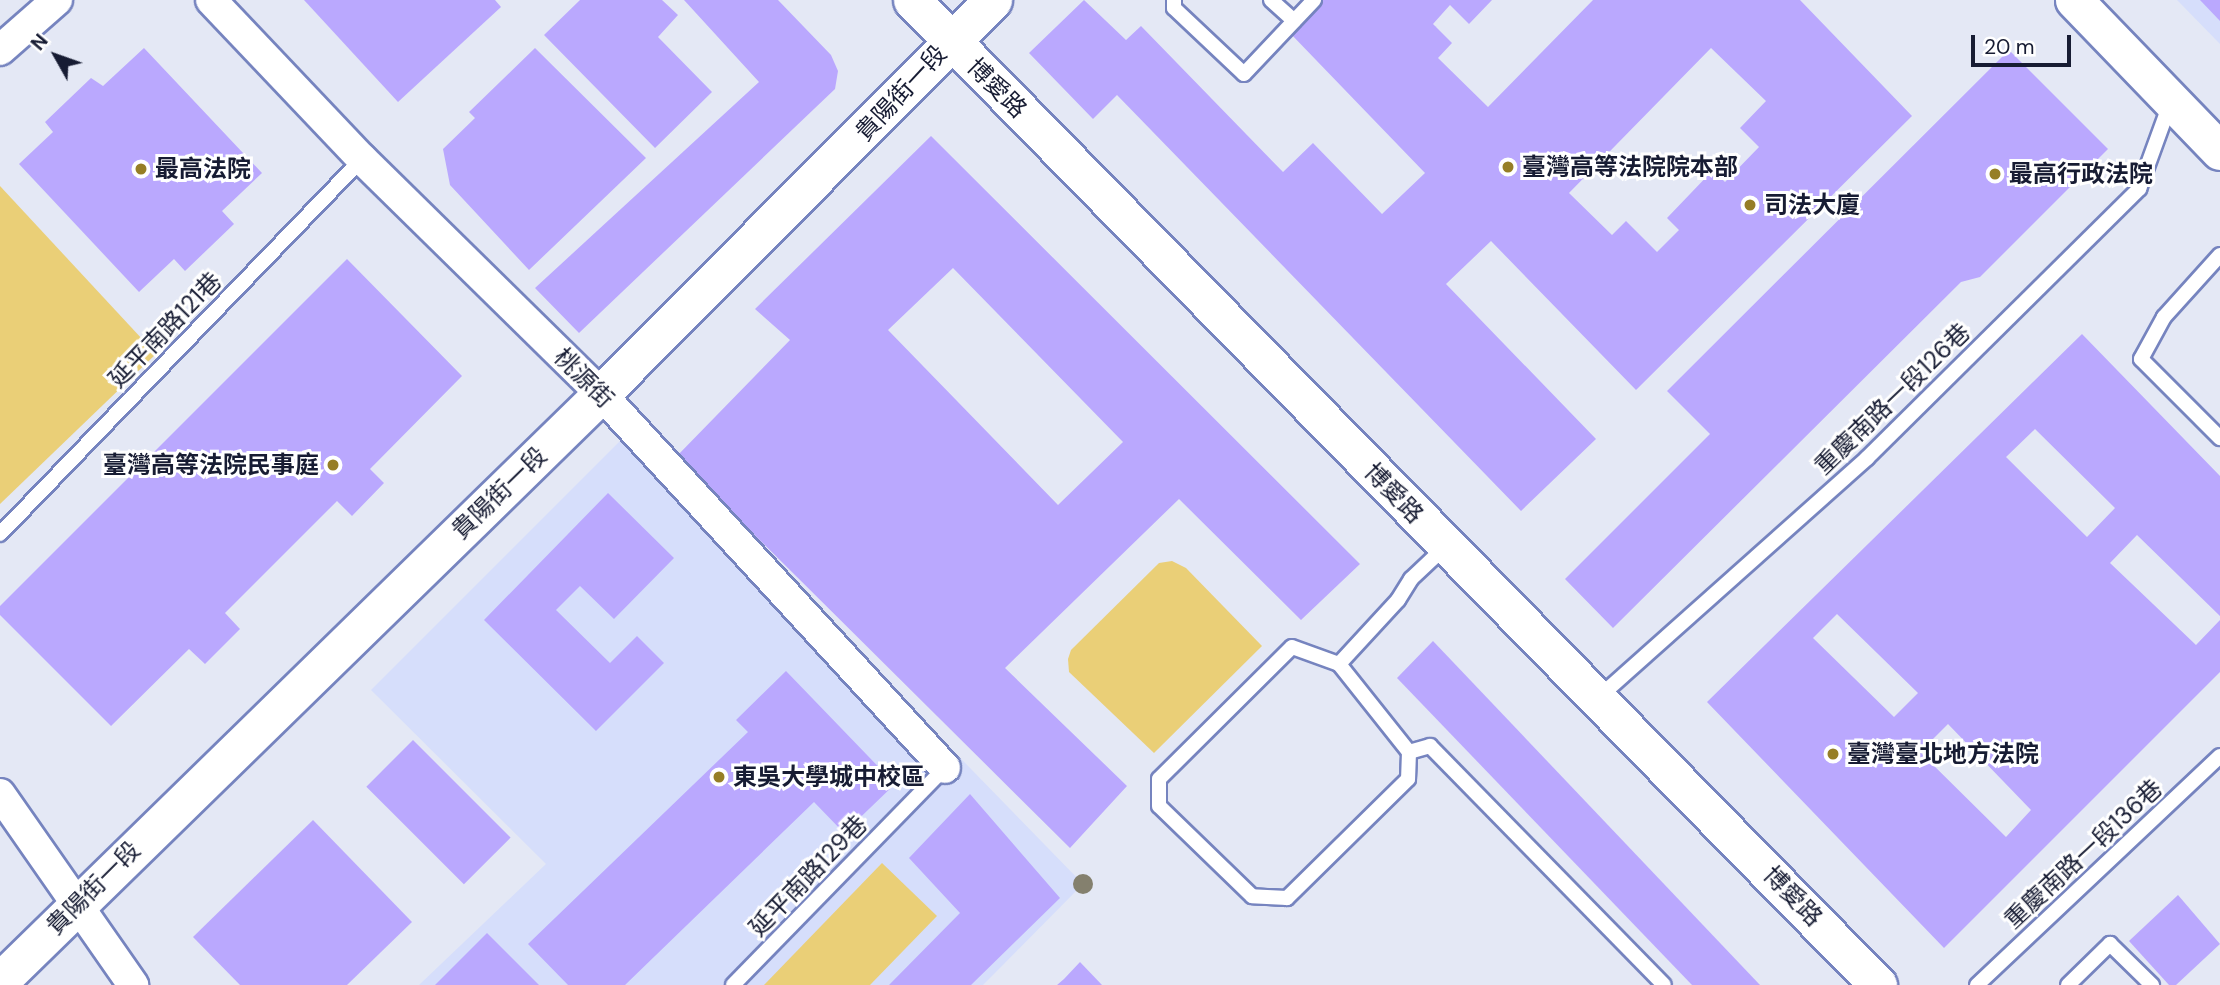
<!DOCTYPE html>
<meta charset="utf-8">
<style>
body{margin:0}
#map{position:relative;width:2220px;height:985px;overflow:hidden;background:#e4e8f5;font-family:"DM Sans","Noto Sans TC",sans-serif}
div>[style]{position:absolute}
.built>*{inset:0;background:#d6defb}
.green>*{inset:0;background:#eacf77}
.building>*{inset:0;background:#baa8fe;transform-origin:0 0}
.roads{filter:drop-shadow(2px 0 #7684bf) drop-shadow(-2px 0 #7684bf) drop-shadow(0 2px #7684bf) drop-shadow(0 -2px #7684bf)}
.service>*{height:14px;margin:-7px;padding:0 7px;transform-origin:7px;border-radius:7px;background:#fff}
.minor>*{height:30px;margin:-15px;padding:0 15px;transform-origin:15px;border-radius:15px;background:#fff}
.tertiary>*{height:37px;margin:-18.5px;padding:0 18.5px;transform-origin:18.5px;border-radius:18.5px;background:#fff}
.trees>*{width:20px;height:20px;margin:-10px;border-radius:50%;background:#84806e}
.dots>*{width:19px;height:19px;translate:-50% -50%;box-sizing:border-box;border:4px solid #fff;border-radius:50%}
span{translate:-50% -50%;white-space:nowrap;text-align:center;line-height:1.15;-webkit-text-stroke:6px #fff;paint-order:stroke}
.street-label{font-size:24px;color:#171c33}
.poi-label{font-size:24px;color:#171c33;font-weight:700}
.left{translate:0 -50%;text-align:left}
.right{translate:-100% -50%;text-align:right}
.north{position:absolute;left:21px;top:21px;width:70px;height:70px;-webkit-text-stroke:5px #fff;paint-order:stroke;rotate:310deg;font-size:19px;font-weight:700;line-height:28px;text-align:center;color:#171c33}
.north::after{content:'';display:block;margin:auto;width:24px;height:32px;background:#171c33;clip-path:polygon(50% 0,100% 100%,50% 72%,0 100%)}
.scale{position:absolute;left:1971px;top:35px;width:100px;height:32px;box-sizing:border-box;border:4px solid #171c33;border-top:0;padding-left:9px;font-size:21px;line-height:24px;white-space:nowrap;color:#171c33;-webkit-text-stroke:5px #fff;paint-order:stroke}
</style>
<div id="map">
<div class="built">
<i style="clip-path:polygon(2177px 0,2220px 0,2220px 44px,2179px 2px)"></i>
<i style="clip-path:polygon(636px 425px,1083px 884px,983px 985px,419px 985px,546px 864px,371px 690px)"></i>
</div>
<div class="green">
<i style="clip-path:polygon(0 186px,156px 354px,0 504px)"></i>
<i style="clip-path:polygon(1172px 561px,1186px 568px,1262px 646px,1154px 753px,1069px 672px,1068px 659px,1071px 650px,1159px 563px)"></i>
<i style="clip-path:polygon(882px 863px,937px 916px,870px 985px,764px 985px)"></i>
</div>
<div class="building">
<i style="clip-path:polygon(304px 0,495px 0,501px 7px,398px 102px)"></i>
<i style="clip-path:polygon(580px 0,662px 0,678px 15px,658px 37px,712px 92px,655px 148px,544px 35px)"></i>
<i style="clip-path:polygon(684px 0,778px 0,831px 55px,838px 71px,835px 89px,579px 333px,535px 288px,759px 82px)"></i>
<i style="clip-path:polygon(evenodd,1084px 0,1126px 40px,1141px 26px,1283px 172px,1313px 143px,1382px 214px,1425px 173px,1289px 32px,1321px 0,1492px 0,1469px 24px,1450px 5px,1433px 24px,1452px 43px,1438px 58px,1488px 107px,1593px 0,1800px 0,1912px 116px,1636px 390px,1491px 241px,1446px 284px,1596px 439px,1521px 511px,1117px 95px,1093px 119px,1029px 53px,1084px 0,1711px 48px,1766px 101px,1740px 128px,1759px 147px,1725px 182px,1713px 170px,1667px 218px,1679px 230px,1657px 252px,1626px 221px,1612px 235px,1569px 193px,1711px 48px)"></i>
<i style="clip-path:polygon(2200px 0,2220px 0,2220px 21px)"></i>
<i style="clip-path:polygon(144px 48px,262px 173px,222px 211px,234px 224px,185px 271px,174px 259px,139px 292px,19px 164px,53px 132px,45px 122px,91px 78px,103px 86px)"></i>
<i style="clip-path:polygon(535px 48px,646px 158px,529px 270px,450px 185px,443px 149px,475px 118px,469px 112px)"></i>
<i style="clip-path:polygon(2009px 50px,2108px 149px,1980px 277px,1961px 282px,1613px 628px,1565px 579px,1710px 434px,1667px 391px)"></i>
<i style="clip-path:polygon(evenodd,931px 136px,1360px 564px,1301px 620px,1179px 499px,1005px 668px,1127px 786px,1070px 848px,676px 457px,790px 340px,755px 309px,931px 136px,953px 268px,1123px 442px,1058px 505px,888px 330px,953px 268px)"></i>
<i style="clip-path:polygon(347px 259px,462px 376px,370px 469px,384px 483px,352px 516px,337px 501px,225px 613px,240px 629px,205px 664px,189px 649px,111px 726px,0 615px,0 606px)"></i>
<i style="clip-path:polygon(evenodd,2082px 334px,2220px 476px,2220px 616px,2137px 535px,2110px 563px,2196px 645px,2220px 620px,2220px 672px,1944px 948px,1707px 702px,2082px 334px,2035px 429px,2115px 508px,2087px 537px,2006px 457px,2035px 429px,2082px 334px,1837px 614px,1918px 693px,1894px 717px,1813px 638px,1837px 614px,2082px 334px,1948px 724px,2031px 810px,2006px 837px,1920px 752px,1948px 724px)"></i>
<i style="clip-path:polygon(608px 493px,674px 558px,614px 619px,580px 586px,556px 610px,610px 663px,637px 636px,664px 663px,596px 731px,484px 620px)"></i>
<i style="clip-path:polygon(1433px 641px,1760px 985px,1692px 985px,1397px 678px)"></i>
<i style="clip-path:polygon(786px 671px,895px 784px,844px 833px,814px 802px,625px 985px,568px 985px,528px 944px,748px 732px,736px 720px)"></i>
<i style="left:413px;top:740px;width:138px;height:66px;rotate:45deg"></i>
<i style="clip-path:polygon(970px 794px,1060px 898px,971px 985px,889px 985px,960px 913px,909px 858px)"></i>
<i style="clip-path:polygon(313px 820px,412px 922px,347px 985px,240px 985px,193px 937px)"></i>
<i style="clip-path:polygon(2178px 895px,2220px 944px,2176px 985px,2169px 985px,2129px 941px)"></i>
<i style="clip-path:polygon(487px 933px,539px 985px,435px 985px)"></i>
<i style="clip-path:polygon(1080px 962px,1102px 985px,1057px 985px,1064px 979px)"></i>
</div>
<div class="roads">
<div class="service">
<i style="left:1174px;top:0;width:8px;rotate:90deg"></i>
<i style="left:1174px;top:8px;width:96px;rotate:43.3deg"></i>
<i style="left:1244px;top:74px;width:102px;rotate:-46.6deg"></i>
<i style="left:1271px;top:0;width:31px;rotate:42deg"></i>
<i style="left:2220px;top:255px;width:84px;rotate:132.1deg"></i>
<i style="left:2164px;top:317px;width:48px;rotate:118.7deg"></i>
<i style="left:2141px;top:359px;width:112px;rotate:45deg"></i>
<i style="left:0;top:534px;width:521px;rotate:-46.01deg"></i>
<i style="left:1292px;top:647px;width:50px;rotate:19.9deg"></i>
<i style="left:1339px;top:664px;width:112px;rotate:51.5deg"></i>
<i style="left:1409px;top:752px;width:27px;rotate:92deg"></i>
<i style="left:1408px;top:779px;width:170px;rotate:135.5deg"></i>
<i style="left:1287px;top:898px;width:35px;rotate:-177deg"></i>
<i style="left:1252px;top:896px;width:129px;rotate:-135.9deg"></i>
<i style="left:1159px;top:806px;width:27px;rotate:-90deg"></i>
<i style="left:1159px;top:779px;width:187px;rotate:-44.8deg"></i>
<i style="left:1339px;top:664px;width:87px;rotate:-47.3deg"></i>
<i style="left:1398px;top:600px;width:25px;rotate:-58deg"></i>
<i style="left:1411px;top:579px;width:48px;rotate:-43.3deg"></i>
<i style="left:1599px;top:697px;width:359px;rotate:-41.7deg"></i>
<i style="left:1867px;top:458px;width:383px;rotate:-44.7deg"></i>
<i style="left:2139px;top:189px;width:90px;rotate:-70deg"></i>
<i style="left:1409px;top:752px;width:22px;rotate:-16deg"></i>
<i style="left:1430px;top:746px;width:334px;rotate:45.6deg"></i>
<i style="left:733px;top:985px;width:303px;rotate:-45.7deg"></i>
<i style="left:1977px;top:985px;width:334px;rotate:-43.3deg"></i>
<i style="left:2068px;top:985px;width:59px;rotate:-44.3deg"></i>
<i style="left:2110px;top:944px;width:59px;rotate:44.3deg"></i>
</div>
<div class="minor">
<i style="left:211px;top:0;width:219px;rotate:46.5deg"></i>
<i style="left:362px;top:159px;width:335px;rotate:44.5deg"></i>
<i style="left:601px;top:394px;width:508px;rotate:47.39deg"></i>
<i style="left:0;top:50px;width:76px;rotate:-41.3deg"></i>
<i style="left:0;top:794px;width:233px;rotate:55.1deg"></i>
</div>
<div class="tertiary">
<i style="left:912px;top:0;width:1380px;rotate:45.56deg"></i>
<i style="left:2074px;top:0;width:210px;rotate:46deg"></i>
<i style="left:0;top:981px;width:840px;rotate:-44.32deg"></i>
<i style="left:601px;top:394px;width:556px;rotate:-45.15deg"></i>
</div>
</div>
<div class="trees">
<i style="left:1083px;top:884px"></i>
</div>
<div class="dots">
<i style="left:1508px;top:167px;background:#967e26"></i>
<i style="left:141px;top:169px;background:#967e26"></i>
<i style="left:1995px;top:174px;background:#967e26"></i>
<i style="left:1750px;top:205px;background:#967e26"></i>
<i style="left:333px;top:465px;background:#967e26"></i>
<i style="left:1833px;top:754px;background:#967e26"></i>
<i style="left:719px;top:777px;background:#967e26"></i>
</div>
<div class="street-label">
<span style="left:997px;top:88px;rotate:45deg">博愛路</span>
<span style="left:901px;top:93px;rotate:-47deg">貴陽街一段</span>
<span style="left:165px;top:330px;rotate:-46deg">延平南路121巷</span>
<span style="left:584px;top:378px;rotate:45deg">桃源街</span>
<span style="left:1892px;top:399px;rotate:-44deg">重慶南路一段126巷</span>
<span style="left:499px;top:493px;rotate:-44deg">貴陽街一段</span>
<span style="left:1394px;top:493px;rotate:46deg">博愛路</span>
<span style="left:2083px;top:854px;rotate:-43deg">重慶南路一段136巷</span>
<span style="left:808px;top:876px;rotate:-46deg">延平南路129巷</span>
<span style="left:93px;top:888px;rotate:-45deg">貴陽街一段</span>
<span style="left:1793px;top:896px;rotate:46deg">博愛路</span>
</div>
<div class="poi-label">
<span class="left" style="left:1522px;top:167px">臺灣高等法院院本部</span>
<span class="left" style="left:155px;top:169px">最高法院</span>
<span class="left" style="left:2009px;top:174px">最高行政法院</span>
<span class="left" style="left:1764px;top:205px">司法大廈</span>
<span class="right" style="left:319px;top:465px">臺灣高等法院民事庭</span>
<span class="left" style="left:1847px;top:754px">臺灣臺北地方法院</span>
<span class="left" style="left:733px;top:777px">東吳大學城中校區</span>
</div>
<div class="north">N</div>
<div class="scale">20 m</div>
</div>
